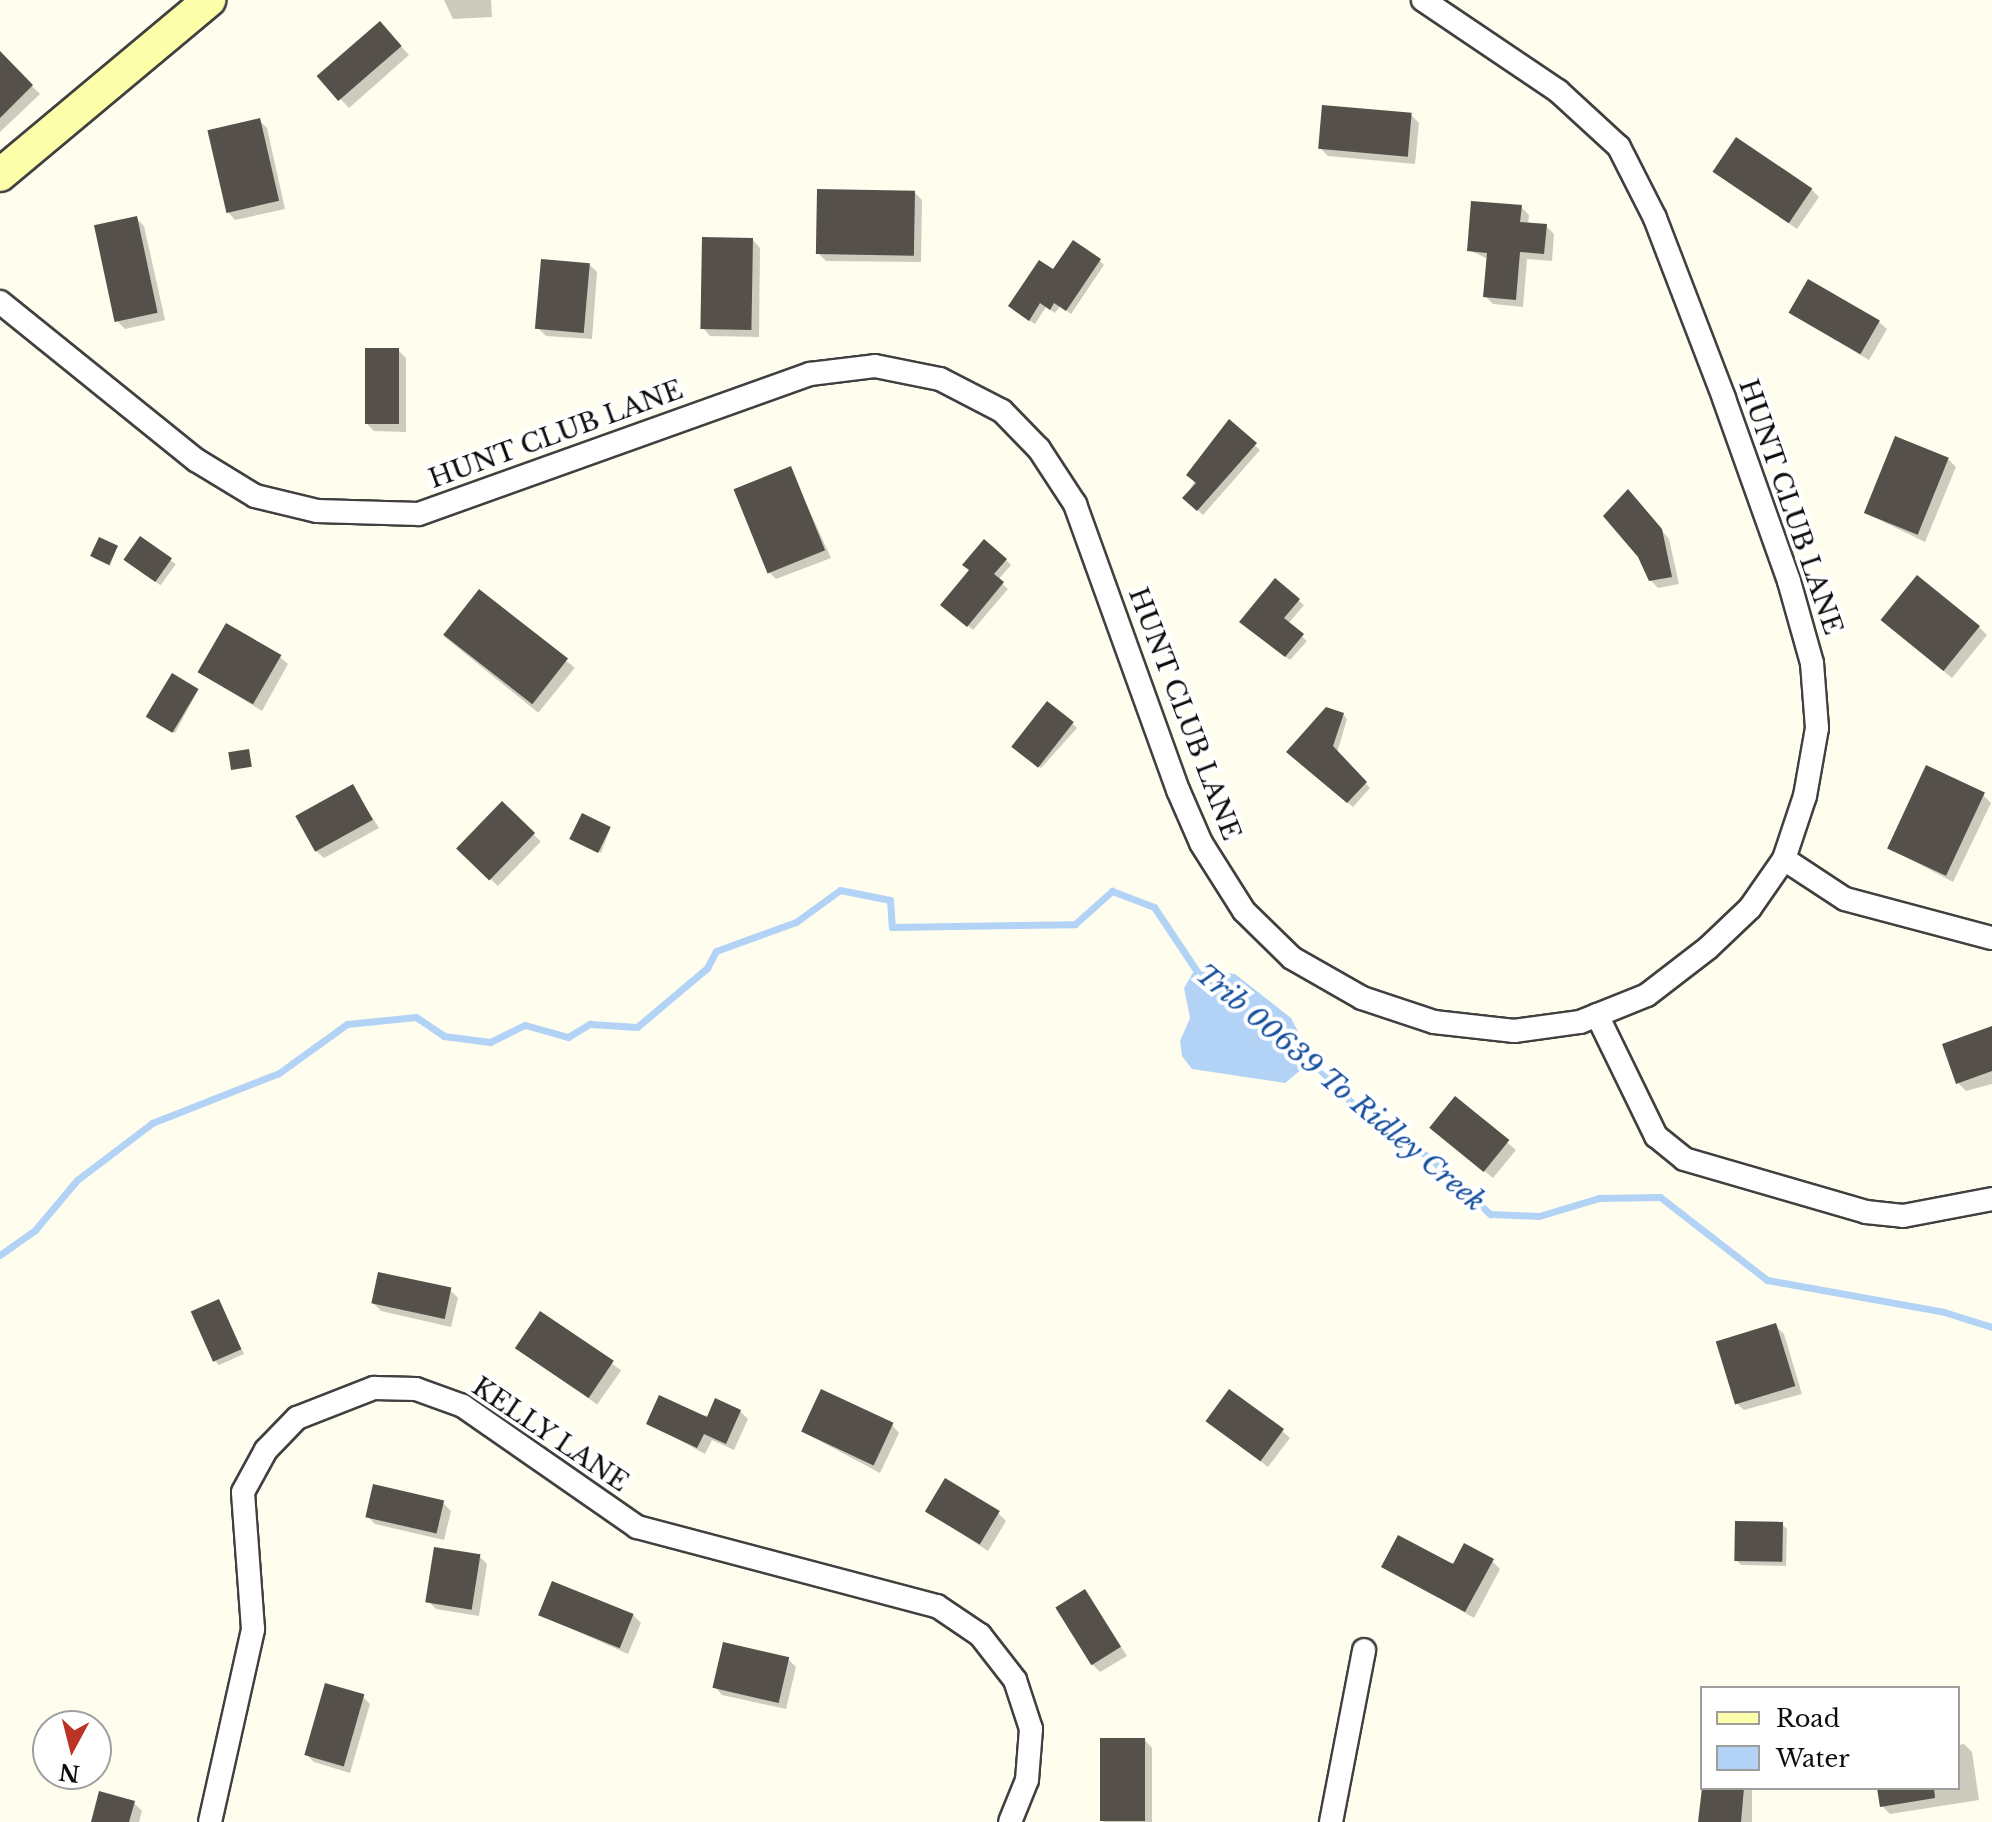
<!DOCTYPE html>
<style>
body{margin:0}
#map{position:relative;width:1992px;height:1822px;overflow:hidden;background:#fffeee;font-family:"Libre Baskerville",serif}
div>[style]{position:absolute}
.water>*{inset:0;background:#b3d3f6}
.shadow>*{inset:0;background:#0003;transform-origin:0 0}
.stream>*{height:7px;margin:-3.5px;padding:0 3.5px;transform-origin:3.5px;border-radius:3.5px;background:#b3d3f6}
.building>*{inset:0;background:#56504a;transform-origin:0 0}
.roads{filter:drop-shadow(2px 0 #404040) drop-shadow(-2px 0 #404040) drop-shadow(0 2px #404040) drop-shadow(0 -2px #404040)}
.street>*{height:22px;margin:-11px;padding:0 11px;transform-origin:11px;border-radius:11px;background:#fff}
.secondary>*{height:32px;margin:-16px;padding:0 16px;transform-origin:16px;border-radius:16px;background:#fcfea9}
span{translate:-50% -50%;white-space:nowrap;text-align:center;line-height:1.15;-webkit-text-stroke:8px #fff;paint-order:stroke}
.street-label{font-size:26px;color:#0d0d0d}
.water-label{font-size:28px;color:#17509e;font-style:italic}
.legend{position:absolute;left:1700px;top:1686px;width:260px;height:104px;box-sizing:border-box;background:#fff;border:2px solid #9e9e9e;margin:0;padding:10px 14px;list-style:none;font-size:24px;color:#0d0d0d}
.legend li{display:flex;align-items:center;gap:16px;height:40px}
.legend b{width:40px;border:2px solid #9e9e9e}
.north{position:absolute;left:32px;top:1710px;width:80px;height:80px;box-sizing:border-box;background:#fff;border:2px solid #9e9e9e;border-radius:50%;rotate:187deg;font-size:22px;font-weight:700;line-height:32px;text-align:center;color:#0d0d0d}
.north::after{content:'';display:block;margin:auto;width:28px;height:36px;background:#bc3426;clip-path:polygon(50% 0,100% 100%,50% 72%,0 100%)}
</style>
<div id="map">
<div class="water">
<i style="clip-path:polygon(1194px 971px,1235px 974px,1291px 1018px,1313px 1060px,1285px 1083px,1192px 1069px,1182px 1056px,1180px 1041px,1190px 1018px,1184px 988px)"></i>
</div>
<div class="shadow">
<i style="clip-path:polygon(444px 0,491px 0,492px 17px,453px 19px)"></i>
<i style="clip-path:polygon(388px 32px,409px 55px,349px 108px,320px 77px)"></i>
<i style="clip-path:polygon(5px 59px,40px 94px,0 132px,0 64px)"></i>
<i style="clip-path:polygon(1411px 115px,1419px 123px,1415px 164px,1328px 156px,1320px 148px)"></i>
<i style="clip-path:polygon(259px 120px,267px 128px,285px 209px,235px 220px,228px 212px)"></i>
<i style="clip-path:polygon(1715px 172px,1811px 189px,1819px 197px,1797px 229px)"></i>
<i style="clip-path:polygon(914px 192px,922px 200px,921px 262px,826px 261px,818px 253px)"></i>
<i style="clip-path:polygon(1521px 207px,1529px 215px,1528px 225px,1546px 226px,1554px 234px,1552px 261px,1527px 259px,1523px 307px,1493px 304px,1485px 296px,1488px 259px,1469px 250px)"></i>
<i style="clip-path:polygon(136px 218px,144px 226px,165px 320px,125px 329px,117px 321px)"></i>
<i style="clip-path:polygon(753px 240px,760px 248px,759px 337px,710px 336px,703px 328px)"></i>
<i style="clip-path:polygon(1099px 260px,1104px 265px,1071px 314px,1060px 306px,1055px 313px,1046px 307px,1035px 324px,1015px 311px,1053px 272px)"></i>
<i style="clip-path:polygon(589px 264px,597px 272px,592px 339px,546px 336px,538px 328px)"></i>
<i style="clip-path:polygon(1790px 313px,1879px 322px,1887px 329px,1869px 360px)"></i>
<i style="clip-path:polygon(398px 350px,406px 358px,406px 432px,374px 431px,367px 424px)"></i>
<i style="clip-path:polygon(1229px 422px,1260px 450px,1203px 515px,1185px 498px)"></i>
<i style="clip-path:polygon(1948px 459px,1956px 467px,1925px 542px,1865px 513px)"></i>
<i style="clip-path:polygon(790px 468px,831px 558px,776px 579px,769px 572px)"></i>
<i style="clip-path:polygon(1636px 500px,1669px 539px,1679px 584px,1658px 588px,1650px 580px)"></i>
<i style="left:141px;top:539px;width:43px;height:26px;rotate:36deg"></i>
<i style="clip-path:polygon(117px 547px,110px 566px,94px 558px)"></i>
<i style="clip-path:polygon(1006px 560px,1011px 565px,998px 580px,1008px 589px,973px 630px,948px 609px)"></i>
<i style="clip-path:polygon(1275px 581px,1304px 605px,1288px 624px,1307px 641px,1290px 660px,1246px 627px)"></i>
<i style="left:480px;top:591px;width:122px;height:58px;rotate:39deg"></i>
<i style="clip-path:polygon(1979px 627px,1987px 635px,1952px 678px,1891px 628px)"></i>
<i style="clip-path:polygon(280px 657px,288px 664px,262px 711px,200px 673px)"></i>
<i style="clip-path:polygon(198px 690px,175px 733px,150px 719px)"></i>
<i style="clip-path:polygon(1343px 714px,1347px 719px,1337px 753px,1370px 788px,1353px 807px,1293px 757px)"></i>
<i style="clip-path:polygon(1072px 723px,1077px 728px,1041px 768px,1018px 750px)"></i>
<i style="clip-path:polygon(353px 787px,379px 828px,324px 858px,316px 851px)"></i>
<i style="clip-path:polygon(1983px 795px,1991px 803px,1953px 882px,1889px 848px)"></i>
<i style="left:502px;top:804px;width:54px;height:62px;rotate:44deg"></i>
<i style="clip-path:polygon(610px 829px,601px 853px,574px 840px)"></i>
<i style="clip-path:polygon(1992px 1028px,1992px 1084px,1966px 1091px,1958px 1083px)"></i>
<i style="clip-path:polygon(1456px 1099px,1516px 1150px,1493px 1178px,1440px 1135px)"></i>
<i style="clip-path:polygon(450px 1290px,458px 1298px,451px 1327px,381px 1311px,373px 1303px)"></i>
<i style="clip-path:polygon(219px 1302px,244px 1354px,219px 1365px,214px 1360px)"></i>
<i style="left:541px;top:1314px;width:98px;height:42px;rotate:35deg"></i>
<i style="clip-path:polygon(1776px 1326px,1784px 1334px,1802px 1394px,1744px 1410px,1736px 1403px)"></i>
<i style="clip-path:polygon(740px 1411px,748px 1419px,734px 1450px,712px 1440px,705px 1454px,648px 1423px)"></i>
<i style="clip-path:polygon(892px 1425px,899px 1433px,880px 1473px,803px 1432px)"></i>
<i style="clip-path:polygon(1216px 1428px,1282px 1431px,1290px 1438px,1268px 1467px)"></i>
<i style="clip-path:polygon(443px 1503px,451px 1511px,444px 1540px,375px 1524px,367px 1516px)"></i>
<i style="clip-path:polygon(927px 1511px,998px 1513px,1006px 1521px,988px 1551px)"></i>
<i style="clip-path:polygon(1782px 1524px,1787px 1529px,1786px 1566px,1741px 1565px,1736px 1560px)"></i>
<i style="clip-path:polygon(479px 1556px,487px 1564px,479px 1616px,436px 1609px,428px 1601px)"></i>
<i style="clip-path:polygon(1492px 1561px,1500px 1569px,1474px 1618px,1384px 1566px)"></i>
<i style="clip-path:polygon(1085px 1591px,1127px 1656px,1100px 1672px,1093px 1665px)"></i>
<i style="clip-path:polygon(541px 1615px,633px 1615px,641px 1623px,628px 1654px)"></i>
<i style="clip-path:polygon(788px 1659px,796px 1667px,786px 1709px,722px 1695px,715px 1687px)"></i>
<i style="clip-path:polygon(362px 1696px,370px 1704px,350px 1773px,314px 1762px,306px 1754px)"></i>
<i style="clip-path:polygon(1145px 1740px,1152px 1748px,1152px 1822px,1103px 1822px)"></i>
<i style="clip-path:polygon(1964px 1744px,1972px 1752px,1979px 1800px,1890px 1814px,1882px 1806px,1879px 1788px,1958px 1788px,1958px 1745px)"></i>
<i style="left:1703px;top:1788px;width:49px;height:34px"></i>
<i style="clip-path:polygon(134px 1803px,142px 1811px,139px 1822px,93px 1822px)"></i>
</div>
<div class="stream">
<i style="left:1306px;top:1055px;width:65px;rotate:46.2deg"></i>
<i style="left:1351px;top:1102px;width:98px;rotate:35.5deg"></i>
<i style="left:1431px;top:1159px;width:81px;rotate:43deg"></i>
<i style="left:1490px;top:1214px;width:49px;rotate:2.3deg"></i>
<i style="left:1539px;top:1216px;width:63px;rotate:-16.7deg"></i>
<i style="left:1599px;top:1198px;width:61px;rotate:-0.9deg"></i>
<i style="left:1660px;top:1197px;width:135px;rotate:37.8deg"></i>
<i style="left:1767px;top:1280px;width:180px;rotate:10.2deg"></i>
<i style="left:1944px;top:1312px;width:50px;rotate:17.4deg"></i>
<i style="left:0;top:1255px;width:43px;rotate:-35.5deg"></i>
<i style="left:35px;top:1230px;width:65px;rotate:-50deg"></i>
<i style="left:77px;top:1180px;width:94px;rotate:-37.2deg"></i>
<i style="left:152px;top:1123px;width:136px;rotate:-21.5deg"></i>
<i style="left:279px;top:1073px;width:84px;rotate:-35.8deg"></i>
<i style="left:347px;top:1024px;width:69px;rotate:-5.8deg"></i>
<i style="left:416px;top:1017px;width:34px;rotate:34deg"></i>
<i style="left:444px;top:1036px;width:46px;rotate:7.4deg"></i>
<i style="left:490px;top:1042px;width:39px;rotate:-26deg"></i>
<i style="left:525px;top:1025px;width:45px;rotate:15.6deg"></i>
<i style="left:568px;top:1037px;width:26px;rotate:-31deg"></i>
<i style="left:590px;top:1024px;width:47px;rotate:3.7deg"></i>
<i style="left:637px;top:1027px;width:92px;rotate:-40.1deg"></i>
<i style="left:707px;top:968px;width:19px;rotate:-62deg"></i>
<i style="left:716px;top:951px;width:85px;rotate:-19.9deg"></i>
<i style="left:796px;top:922px;width:54px;rotate:-36deg"></i>
<i style="left:840px;top:890px;width:51px;rotate:11.3deg"></i>
<i style="left:890px;top:900px;width:27px;rotate:86deg"></i>
<i style="left:892px;top:927px;width:183px;rotate:-0.9deg"></i>
<i style="left:1075px;top:924px;width:50px;rotate:-41.7deg"></i>
<i style="left:1112px;top:891px;width:45px;rotate:20.9deg"></i>
<i style="left:1154px;top:907px;width:83px;rotate:56.3deg"></i>
</div>
<div class="building">
<i style="left:380px;top:21px;width:33px;height:84px;rotate:49deg"></i>
<i style="clip-path:polygon(0 51px,33px 85px,0 118px)"></i>
<i style="left:1322px;top:105px;width:90px;height:44px;rotate:5deg"></i>
<i style="left:260px;top:118px;width:85px;height:54px;rotate:77deg"></i>
<i style="left:1736px;top:137px;width:92px;height:42px;rotate:34deg"></i>
<i style="left:817px;top:189px;width:98px;height:65px;rotate:1deg"></i>
<i style="clip-path:polygon(1471px 201px,1522px 205px,1520px 222px,1547px 224px,1544px 254px,1520px 252px,1516px 300px,1483px 297px,1487px 253px,1467px 251px)"></i>
<i style="left:137px;top:216px;width:99px;height:44px;rotate:78deg"></i>
<i style="left:702px;top:237px;width:51px;height:92px;rotate:1deg"></i>
<i style="clip-path:polygon(1073px 240px,1101px 259px,1066px 311px,1054px 303px,1050px 310px,1040px 303px,1029px 321px,1008px 306px,1039px 260px,1053px 269px)"></i>
<i style="left:541px;top:259px;width:49px;height:70px;rotate:5deg"></i>
<i style="left:1808px;top:279px;width:83px;height:39px;rotate:30deg"></i>
<i style="left:365px;top:348px;width:34px;height:76px"></i>
<i style="clip-path:polygon(1229px 419px,1257px 443px,1197px 511px,1182px 498px,1196px 483px,1186px 475px)"></i>
<i style="left:1895px;top:436px;width:58px;height:83px;rotate:22deg"></i>
<i style="left:791px;top:466px;width:91px;height:62px;rotate:68deg"></i>
<i style="clip-path:polygon(1628px 489px,1662px 529px,1672px 577px,1649px 581px,1638px 557px,1603px 516px)"></i>
<i style="left:140px;top:536px;width:39px;height:29px;rotate:35deg"></i>
<i style="left:99px;top:537px;width:21px;height:21px;rotate:25deg"></i>
<i style="clip-path:polygon(984px 539px,1007px 559px,994px 574px,1004px 582px,967px 627px,940px 605px,969px 570px,962px 565px)"></i>
<i style="left:1917px;top:575px;width:81px;height:58px;rotate:39deg"></i>
<i style="clip-path:polygon(1275px 578px,1300px 599px,1284px 618px,1304px 634px,1285px 657px,1239px 622px)"></i>
<i style="left:479px;top:589px;width:113px;height:58px;rotate:38deg"></i>
<i style="left:226px;top:623px;width:64px;height:57px;rotate:30deg"></i>
<i style="left:172px;top:673px;width:31px;height:51px;rotate:31deg"></i>
<i style="left:1047px;top:701px;width:34px;height:58px;rotate:38deg"></i>
<i style="clip-path:polygon(1326px 707px,1344px 713px,1333px 746px,1367px 782px,1347px 803px,1286px 752px)"></i>
<i style="left:249px;top:749px;width:18px;height:21px;rotate:81deg"></i>
<i style="left:1926px;top:765px;width:65px;height:92px;rotate:25deg"></i>
<i style="left:353px;top:784px;width:41px;height:66px;rotate:61deg"></i>
<i style="left:502px;top:801px;width:46px;height:66px;rotate:44deg"></i>
<i style="left:582px;top:813px;width:32px;height:29px;rotate:26deg"></i>
<i style="clip-path:polygon(1992px 1026px,1992px 1071px,1956px 1084px,1942px 1044px)"></i>
<i style="left:1455px;top:1096px;width:70px;height:41px;rotate:39deg"></i>
<i style="left:378px;top:1272px;width:75px;height:32px;rotate:12deg"></i>
<i style="left:219px;top:1299px;width:55px;height:31px;rotate:66deg"></i>
<i style="left:540px;top:1311px;width:89px;height:45px;rotate:34deg"></i>
<i style="left:1776px;top:1323px;width:66px;height:63px;rotate:73deg"></i>
<i style="left:821px;top:1389px;width:80px;height:47px;rotate:25deg"></i>
<i style="left:1229px;top:1389px;width:68px;height:40px;rotate:36deg"></i>
<i style="clip-path:polygon(659px 1395px,707px 1417px,715px 1398px,741px 1410px,726px 1444px,704px 1434px,697px 1448px,646px 1424px)"></i>
<i style="left:945px;top:1478px;width:64px;height:39px;rotate:31deg"></i>
<i style="left:373px;top:1484px;width:73px;height:34px;rotate:13deg"></i>
<i style="left:1735px;top:1521px;width:48px;height:40px;rotate:1deg"></i>
<i style="clip-path:polygon(1398px 1535px,1453px 1564px,1464px 1543px,1494px 1559px,1465px 1612px,1381px 1567px)"></i>
<i style="left:434px;top:1547px;width:47px;height:56px;rotate:9deg"></i>
<i style="left:552px;top:1581px;width:88px;height:37px;rotate:22deg"></i>
<i style="left:1085px;top:1589px;width:68px;height:35px;rotate:58deg"></i>
<i style="left:723px;top:1642px;width:68px;height:47px;rotate:13deg"></i>
<i style="left:325px;top:1683px;width:41px;height:75px;rotate:16deg"></i>
<i style="left:1100px;top:1738px;width:45px;height:83px"></i>
<i style="clip-path:polygon(1702px 1788px,1744px 1788px,1741px 1822px,1698px 1822px)"></i>
<i style="clip-path:polygon(1877px 1788px,1934px 1788px,1935px 1798px,1880px 1807px)"></i>
<i style="clip-path:polygon(99px 1791px,135px 1801px,129px 1822px,91px 1822px)"></i>
</div>
<div class="roads">
<div class="street">
<i style="left:0;top:302px;width:252px;rotate:38.9deg"></i>
<i style="left:196px;top:460px;width:69px;rotate:31.4deg"></i>
<i style="left:255px;top:496px;width:64px;rotate:13.6deg"></i>
<i style="left:317px;top:511px;width:102px;rotate:1.7deg"></i>
<i style="left:419px;top:514px;width:415px;rotate:-19.7deg"></i>
<i style="left:810px;top:374px;width:65px;rotate:-7deg"></i>
<i style="left:875px;top:366px;width:66px;rotate:11.3deg"></i>
<i style="left:940px;top:379px;width:70px;rotate:27.3deg"></i>
<i style="left:1002px;top:411px;width:53px;rotate:45.8deg"></i>
<i style="left:1039px;top:449px;width:66px;rotate:56.8deg"></i>
<i style="left:1075px;top:504px;width:304px;rotate:70.2deg"></i>
<i style="left:1178px;top:790px;width:58px;rotate:66.5deg"></i>
<i style="left:1201px;top:843px;width:80px;rotate:57.7deg"></i>
<i style="left:1244px;top:911px;width:67px;rotate:44.4deg"></i>
<i style="left:1292px;top:958px;width:81px;rotate:29.7deg"></i>
<i style="left:1362px;top:998px;width:76px;rotate:18.4deg"></i>
<i style="left:1434px;top:1022px;width:81px;rotate:6.4deg"></i>
<i style="left:1514px;top:1031px;width:67px;rotate:-7.8deg"></i>
<i style="left:1580px;top:1022px;width:72px;rotate:-21.9deg"></i>
<i style="left:1647px;top:995px;width:77px;rotate:-37.6deg"></i>
<i style="left:1708px;top:948px;width:58px;rotate:-43.6deg"></i>
<i style="left:1750px;top:908px;width:60px;rotate:-55.2deg"></i>
<i style="left:1784px;top:859px;width:66px;rotate:-71.6deg"></i>
<i style="left:1805px;top:796px;width:69px;rotate:-80deg"></i>
<i style="left:1817px;top:728px;width:65px;rotate:-94.4deg"></i>
<i style="left:1812px;top:663px;width:85px;rotate:-105.7deg"></i>
<i style="left:1789px;top:581px;width:194px;rotate:-109.6deg"></i>
<i style="left:1724px;top:398px;width:193px;rotate:-111deg"></i>
<i style="left:1655px;top:218px;width:80px;rotate:-116.9deg"></i>
<i style="left:1619px;top:147px;width:83px;rotate:-137.4deg"></i>
<i style="left:1558px;top:91px;width:163px;rotate:-146deg"></i>
<i style="left:1784px;top:859px;width:73px;rotate:33.3deg"></i>
<i style="left:1845px;top:899px;width:152px;rotate:14.9deg"></i>
<i style="left:1597px;top:1015px;width:135px;rotate:64deg"></i>
<i style="left:1656px;top:1136px;width:36px;rotate:39deg"></i>
<i style="left:1684px;top:1159px;width:190px;rotate:16.2deg"></i>
<i style="left:1866px;top:1212px;width:37px;rotate:6deg"></i>
<i style="left:1903px;top:1216px;width:91px;rotate:-10.8deg"></i>
<i style="left:210px;top:1822px;width:198px;rotate:-77.4deg"></i>
<i style="left:253px;top:1629px;width:137px;rotate:-94.2deg"></i>
<i style="left:243px;top:1492px;width:48px;rotate:-61.3deg"></i>
<i style="left:266px;top:1450px;width:45px;rotate:-45.9deg"></i>
<i style="left:297px;top:1418px;width:83px;rotate:-21.3deg"></i>
<i style="left:374px;top:1388px;width:42px;rotate:1.4deg"></i>
<i style="left:416px;top:1389px;width:50px;rotate:19.9deg"></i>
<i style="left:463px;top:1406px;width:212px;rotate:34.8deg"></i>
<i style="left:637px;top:1527px;width:310px;rotate:14.8deg"></i>
<i style="left:937px;top:1606px;width:52px;rotate:34deg"></i>
<i style="left:980px;top:1635px;width:57px;rotate:52.1deg"></i>
<i style="left:1015px;top:1680px;width:52px;rotate:71.9deg"></i>
<i style="left:1031px;top:1729px;width:51px;rotate:94.5deg"></i>
<i style="left:1027px;top:1780px;width:45px;rotate:112deg"></i>
<i style="left:1331px;top:1822px;width:175px;rotate:-79.1deg"></i>
</div>
<div class="secondary">
<i style="left:0;top:175px;width:273px;rotate:-39.9deg"></i>
</div>
</div>
<div class="street-label">
<span style="left:556px;top:435px;rotate:-20deg">HUNT CLUB LANE</span>
<span style="left:1790px;top:507px;rotate:71deg">HUNT CLUB LANE</span>
<span style="left:1184px;top:714px;rotate:69deg">HUNT CLUB LANE</span>
<span style="left:550px;top:1435px;rotate:34deg">KELLY LANE</span>
</div>
<div class="water-label">
<span style="left:1340px;top:1088px;rotate:40deg">Trib 00639 To Ridley Creek</span>
</div>
<ul class="legend">
<li><b style="height:10px;background:#fcfea9"></b>Road</li>
<li><b style="height:22px;background:#b3d3f6"></b>Water</li>
</ul>
<div class="north">N</div>
</div>
